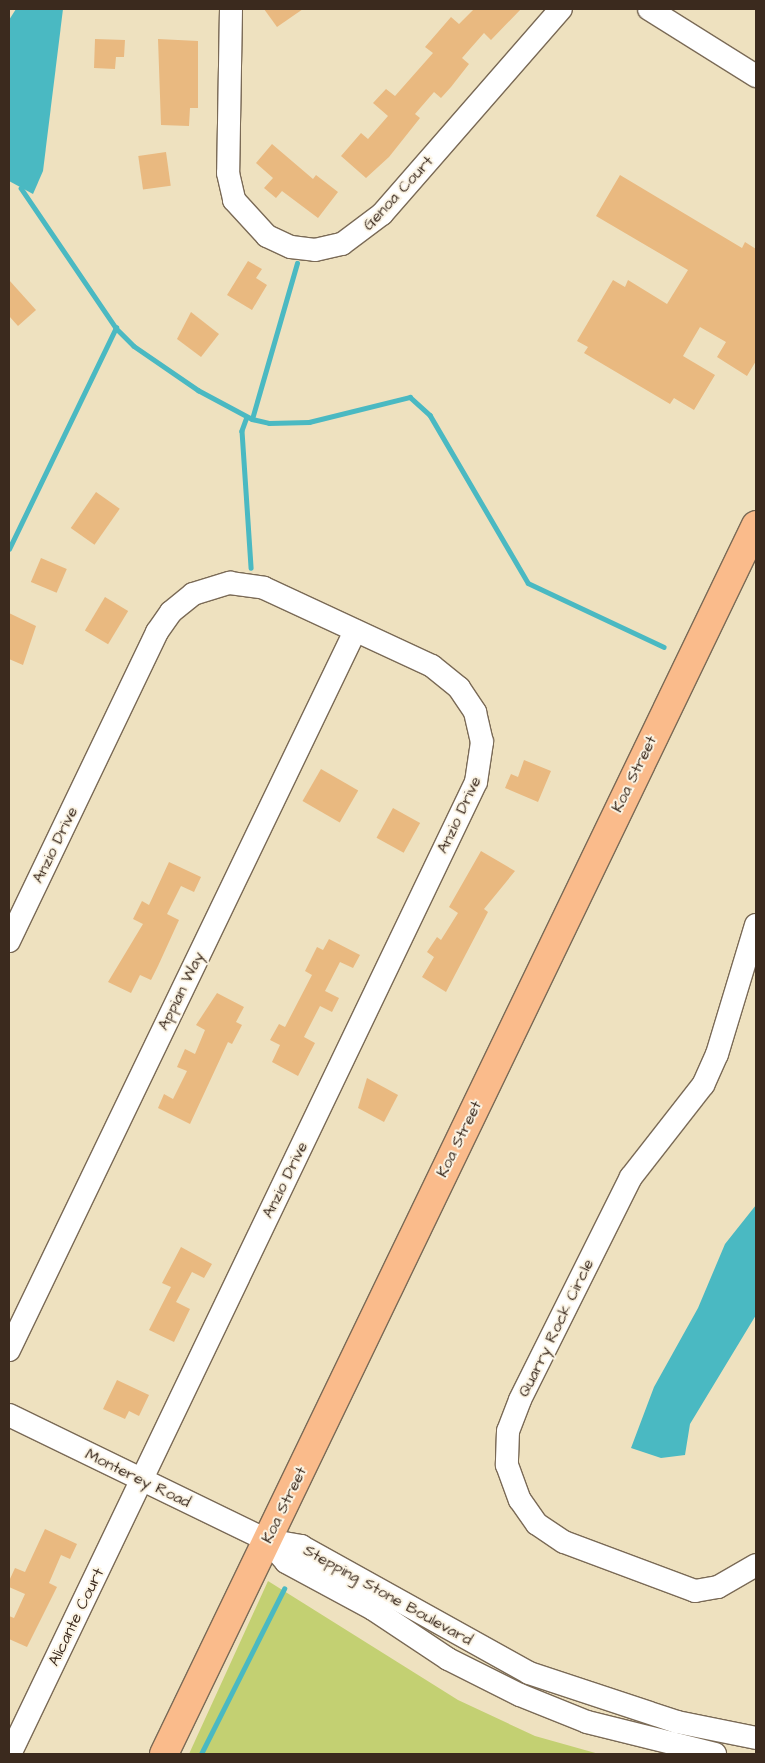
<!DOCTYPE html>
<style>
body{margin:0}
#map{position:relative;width:765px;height:1763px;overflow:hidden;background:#eee1bf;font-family:"Architects Daughter",sans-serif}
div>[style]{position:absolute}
.green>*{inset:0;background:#c3d072}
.water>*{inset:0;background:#4ab9c2}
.stream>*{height:4.5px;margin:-2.25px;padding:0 2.25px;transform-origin:2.25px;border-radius:2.25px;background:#4ab9c2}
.building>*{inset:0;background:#e9b980;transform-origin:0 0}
.roads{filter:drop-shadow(1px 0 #7a6a56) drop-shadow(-1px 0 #7a6a56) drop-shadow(0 1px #7a6a56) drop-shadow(0 -1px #7a6a56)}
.minor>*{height:22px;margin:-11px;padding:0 11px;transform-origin:11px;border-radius:11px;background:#fff}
.major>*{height:28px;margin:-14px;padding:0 14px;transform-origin:14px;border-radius:14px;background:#fabb8b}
span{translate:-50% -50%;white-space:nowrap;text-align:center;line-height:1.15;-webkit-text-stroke:4px #fcf5e5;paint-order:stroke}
.street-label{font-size:16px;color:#3b2a1e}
.frame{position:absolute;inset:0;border:10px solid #3b2a1e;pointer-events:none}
</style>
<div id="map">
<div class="green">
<i style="clip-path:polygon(268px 1581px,458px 1700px,535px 1736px,599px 1754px,189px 1754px)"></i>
</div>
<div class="water">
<i style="clip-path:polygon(16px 9px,63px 9px,43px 171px,33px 194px,9px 181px,9px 20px)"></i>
<i style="clip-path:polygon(756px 1205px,756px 1315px,690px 1424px,685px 1455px,661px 1458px,631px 1448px,654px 1387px,698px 1308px,725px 1244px)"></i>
</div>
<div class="stream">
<i style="left:21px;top:188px;width:169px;rotate:55.8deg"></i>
<i style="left:116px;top:328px;width:25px;rotate:45deg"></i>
<i style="left:134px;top:346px;width:78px;rotate:34.5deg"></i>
<i style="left:198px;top:390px;width:61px;rotate:28.2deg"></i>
<i style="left:252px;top:419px;width:17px;rotate:13deg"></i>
<i style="left:269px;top:423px;width:40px;rotate:-1.4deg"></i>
<i style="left:309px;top:422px;width:104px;rotate:-13.9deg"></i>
<i style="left:410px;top:397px;width:27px;rotate:42deg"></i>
<i style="left:430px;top:415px;width:194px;rotate:59.7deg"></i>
<i style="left:528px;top:583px;width:150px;rotate:25.2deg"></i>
<i style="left:247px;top:417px;width:15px;rotate:110deg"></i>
<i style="left:242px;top:431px;width:137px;rotate:86.2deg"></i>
<i style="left:252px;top:419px;width:162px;rotate:-73.9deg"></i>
<i style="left:9px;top:549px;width:246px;rotate:-64.2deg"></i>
<i style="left:201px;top:1754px;width:185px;rotate:-63.3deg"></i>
</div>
<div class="building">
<i style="clip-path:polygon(264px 9px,303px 9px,277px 27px)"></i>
<i style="clip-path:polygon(474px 9px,521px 9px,491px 40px,484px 33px,462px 58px,469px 64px,451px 87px,441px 98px,434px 92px,415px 114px,420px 118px,389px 157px,366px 178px,341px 156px,361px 133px,368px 139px,388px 116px,373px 103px,386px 89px,395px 96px,433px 53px,425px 47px,451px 17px,459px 24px)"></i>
<i style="clip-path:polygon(95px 39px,125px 40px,124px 57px,116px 57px,115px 69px,94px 68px)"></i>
<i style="clip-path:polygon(158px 39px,198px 41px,198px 108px,190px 108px,189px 126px,161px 125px)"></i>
<i style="clip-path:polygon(272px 144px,313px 179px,316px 175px,338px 192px,318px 218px,282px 191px,276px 198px,264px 188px,273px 178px,256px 163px)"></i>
<i style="left:166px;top:152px;width:34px;height:28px;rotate:82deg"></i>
<i style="clip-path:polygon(620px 175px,742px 248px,745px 242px,756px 249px,756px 361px,747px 376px,717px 357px,726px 342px,700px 327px,683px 356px,715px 375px,694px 410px,674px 398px,670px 404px,584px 353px,588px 347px,577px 341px,613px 280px,625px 287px,628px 280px,667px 304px,688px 270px,596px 216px)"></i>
<i style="clip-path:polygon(248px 261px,262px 269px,256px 278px,267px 285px,252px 310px,227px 295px)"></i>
<i style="clip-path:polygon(9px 280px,36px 310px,18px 326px,9px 316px)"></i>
<i style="clip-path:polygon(191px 312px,219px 334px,201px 357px,177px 339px)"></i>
<i style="left:96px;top:492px;width:29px;height:44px;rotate:35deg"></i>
<i style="left:41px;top:558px;width:28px;height:26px;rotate:23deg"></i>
<i style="left:105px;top:597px;width:27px;height:39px;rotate:31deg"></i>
<i style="clip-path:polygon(9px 613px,36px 626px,23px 665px,9px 659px)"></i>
<i style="clip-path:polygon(524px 760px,551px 771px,538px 802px,505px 788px,511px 774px,518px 777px)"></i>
<i style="left:321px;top:769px;width:43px;height:37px;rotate:30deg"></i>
<i style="left:393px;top:808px;width:31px;height:34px;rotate:29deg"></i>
<i style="clip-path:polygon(481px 851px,515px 871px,484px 909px,488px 912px,446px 992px,422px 977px,434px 957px,427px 952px,437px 937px,441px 940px,458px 913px,449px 907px)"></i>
<i style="clip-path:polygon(169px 862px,201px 877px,194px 892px,181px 886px,167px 914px,179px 920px,158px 966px,151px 980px,140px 975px,131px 993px,108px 982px,143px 924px,133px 919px,142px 901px,149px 905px)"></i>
<i style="clip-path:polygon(329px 939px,360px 955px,353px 968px,340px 962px,325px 991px,339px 998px,332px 1012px,320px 1006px,304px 1037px,315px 1043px,298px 1076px,272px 1062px,280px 1045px,270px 1040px,279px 1024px,285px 1027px,312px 975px,305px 971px,317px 947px,323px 950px)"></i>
<i style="clip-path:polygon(217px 993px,244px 1007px,236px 1022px,242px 1025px,232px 1044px,228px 1042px,190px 1124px,158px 1108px,164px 1094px,173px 1099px,187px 1071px,177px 1067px,185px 1049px,195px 1054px,205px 1030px,196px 1025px)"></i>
<i style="clip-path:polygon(367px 1078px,398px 1095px,384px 1122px,358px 1108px)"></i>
<i style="clip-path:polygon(181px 1247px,212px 1264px,204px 1278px,192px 1272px,176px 1302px,190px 1309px,174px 1342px,149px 1330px,171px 1287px,162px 1283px)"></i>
<i style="clip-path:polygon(117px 1380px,149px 1395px,139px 1416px,129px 1411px,125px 1419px,103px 1409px)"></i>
<i style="clip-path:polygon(45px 1529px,77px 1544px,70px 1559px,61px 1555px,49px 1583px,57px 1587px,27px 1647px,9px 1639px,9px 1616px,14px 1618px,25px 1594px,9px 1587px,9px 1581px,15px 1568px,25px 1572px)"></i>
</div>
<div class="roads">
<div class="minor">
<i style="left:231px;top:9px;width:164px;rotate:91deg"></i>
<i style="left:228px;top:173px;width:28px;rotate:77deg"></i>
<i style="left:234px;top:200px;width:49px;rotate:47.5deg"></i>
<i style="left:267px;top:236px;width:26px;rotate:25deg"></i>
<i style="left:291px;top:247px;width:24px;rotate:7deg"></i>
<i style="left:315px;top:250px;width:28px;rotate:-13deg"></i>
<i style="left:342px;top:244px;width:50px;rotate:-36.9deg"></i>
<i style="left:382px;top:214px;width:272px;rotate:-48.9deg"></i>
<i style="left:649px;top:9px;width:126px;rotate:32.1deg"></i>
<i style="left:756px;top:925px;width:135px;rotate:106.8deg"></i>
<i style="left:717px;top:1054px;width:34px;rotate:114deg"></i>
<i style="left:703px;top:1085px;width:117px;rotate:128deg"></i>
<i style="left:631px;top:1177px;width:249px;rotate:116.5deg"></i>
<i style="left:520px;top:1400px;width:33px;rotate:111deg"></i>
<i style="left:508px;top:1431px;width:34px;rotate:92deg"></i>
<i style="left:507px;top:1465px;width:37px;rotate:70deg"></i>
<i style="left:520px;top:1500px;width:29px;rotate:55deg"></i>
<i style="left:537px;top:1524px;width:32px;rotate:34deg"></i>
<i style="left:564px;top:1542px;width:140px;rotate:20.5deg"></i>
<i style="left:695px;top:1591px;width:23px;rotate:-10deg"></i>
<i style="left:718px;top:1587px;width:44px;rotate:-30.1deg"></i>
<i style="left:9px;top:941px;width:343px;rotate:-64.4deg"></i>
<i style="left:157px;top:632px;width:24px;rotate:-55deg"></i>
<i style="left:171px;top:612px;width:28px;rotate:-39deg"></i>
<i style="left:193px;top:594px;width:39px;rotate:-17deg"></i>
<i style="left:230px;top:583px;width:34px;rotate:8deg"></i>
<i style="left:264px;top:588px;width:185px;rotate:24.9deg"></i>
<i style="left:432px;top:666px;width:35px;rotate:39deg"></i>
<i style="left:459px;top:688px;width:29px;rotate:56deg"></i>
<i style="left:475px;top:712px;width:31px;rotate:77deg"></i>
<i style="left:482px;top:742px;width:40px;rotate:98.5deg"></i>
<i style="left:476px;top:782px;width:1078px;rotate:115.61deg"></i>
<i style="left:9px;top:1350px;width:798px;rotate:-64.3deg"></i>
<i style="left:9px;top:1415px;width:287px;rotate:25.9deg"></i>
<i style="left:267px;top:1540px;width:35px;rotate:10deg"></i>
<i style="left:301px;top:1546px;width:261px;rotate:29.1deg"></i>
<i style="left:529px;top:1673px;width:156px;rotate:18.3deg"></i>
<i style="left:677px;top:1722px;width:81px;rotate:11.4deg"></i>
<i style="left:267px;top:1540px;width:29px;rotate:49deg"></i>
<i style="left:286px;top:1562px;width:99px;rotate:28.4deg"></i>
<i style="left:373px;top:1609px;width:90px;rotate:33.7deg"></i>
<i style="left:448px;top:1659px;width:80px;rotate:26.6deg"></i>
<i style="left:520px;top:1695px;width:72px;rotate:21.9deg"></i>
<i style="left:587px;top:1722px;width:132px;rotate:14deg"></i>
</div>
<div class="major">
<i style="left:164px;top:1754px;width:1364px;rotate:-64.28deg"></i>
</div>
</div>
<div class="street-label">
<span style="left:398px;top:193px;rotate:-47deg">Genoa Court</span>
<span style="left:634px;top:774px;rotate:-64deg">Koa Street</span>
<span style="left:459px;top:815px;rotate:-65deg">Anzio Drive</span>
<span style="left:55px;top:845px;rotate:-64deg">Anzio Drive</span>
<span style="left:181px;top:991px;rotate:-64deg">Appian Way</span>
<span style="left:459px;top:1139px;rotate:-64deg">Koa Street</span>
<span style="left:285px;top:1180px;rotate:-64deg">Anzio Drive</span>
<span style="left:556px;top:1328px;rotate:-64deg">Quarry Rock Circle</span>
<span style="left:138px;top:1478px;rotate:26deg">Monterey Road</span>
<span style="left:284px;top:1505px;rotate:-64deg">Koa Street</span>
<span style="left:388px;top:1595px;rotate:29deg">Stepping Stone Boulevard</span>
<span style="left:76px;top:1617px;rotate:-64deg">Alicante Court</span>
</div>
<div class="frame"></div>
</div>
